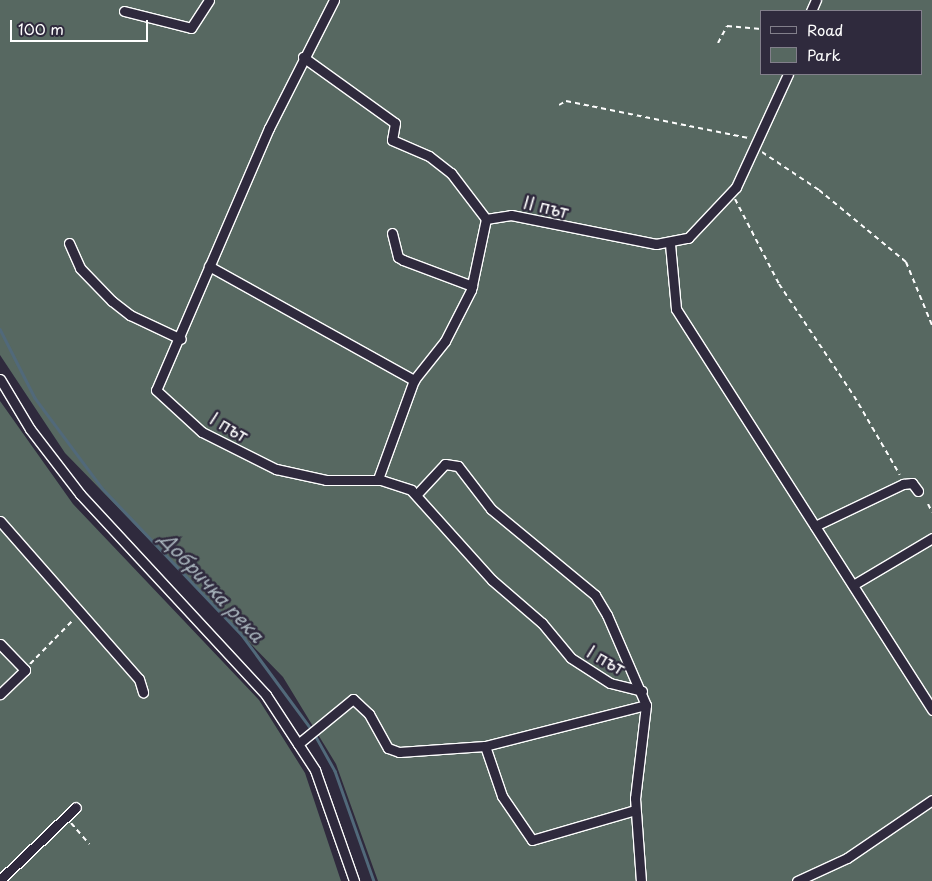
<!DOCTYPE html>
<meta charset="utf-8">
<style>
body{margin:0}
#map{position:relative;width:932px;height:881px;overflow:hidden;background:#2f2a3d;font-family:"Playpen Sans",sans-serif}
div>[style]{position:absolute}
.green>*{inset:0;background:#576861}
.stream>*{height:2.5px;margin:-1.25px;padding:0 1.25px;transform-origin:1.25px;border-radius:1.25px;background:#51697a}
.path>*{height:2px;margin-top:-1px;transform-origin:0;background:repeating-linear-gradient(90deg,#fff 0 5px,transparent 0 9px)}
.roads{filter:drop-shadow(1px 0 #fff) drop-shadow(-1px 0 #fff) drop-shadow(0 1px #fff) drop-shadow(0 -1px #fff)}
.street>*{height:9px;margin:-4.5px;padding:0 4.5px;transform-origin:4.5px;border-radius:4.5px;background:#2f2a3d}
span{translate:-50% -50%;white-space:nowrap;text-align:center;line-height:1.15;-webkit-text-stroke:5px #2f2a3d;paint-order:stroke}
.street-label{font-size:18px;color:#fff}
.water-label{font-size:19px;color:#a8b4bc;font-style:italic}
.legend{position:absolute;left:760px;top:10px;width:162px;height:65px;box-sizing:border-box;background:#2f2a3d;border:1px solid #827f8b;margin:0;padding:6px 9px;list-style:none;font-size:15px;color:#fff}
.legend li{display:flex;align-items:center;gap:10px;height:25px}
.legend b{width:25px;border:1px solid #827f8b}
.scale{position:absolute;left:10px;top:20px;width:138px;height:22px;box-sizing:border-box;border:2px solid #fff;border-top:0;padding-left:6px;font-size:15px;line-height:18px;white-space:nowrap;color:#fff;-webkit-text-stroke:4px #2f2a3d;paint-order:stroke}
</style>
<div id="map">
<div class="green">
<i style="clip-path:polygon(evenodd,0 0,932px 0,932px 881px,378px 881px,336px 764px,283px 677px,65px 453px,0 355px,0 0,761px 11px,921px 11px,921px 74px,761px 74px,761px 11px)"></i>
<i style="clip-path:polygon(0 401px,73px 504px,259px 700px,305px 773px,341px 881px,0 881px)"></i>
</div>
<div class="stream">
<i style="left:0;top:329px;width:77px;rotate:63.1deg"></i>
<i style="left:35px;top:398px;width:112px;rotate:53.3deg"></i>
<i style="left:102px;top:488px;width:203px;rotate:46.4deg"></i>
<i style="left:242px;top:635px;width:118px;rotate:53.6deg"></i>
<i style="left:315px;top:735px;width:41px;rotate:60.9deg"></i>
<i style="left:335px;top:771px;width:117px;rotate:70.5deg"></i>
</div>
<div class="path">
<i style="left:718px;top:43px;width:19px;rotate:-62deg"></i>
<i style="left:727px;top:26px;width:34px;rotate:5deg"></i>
<i style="left:559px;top:105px;width:8px;rotate:-30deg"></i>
<i style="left:566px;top:101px;width:186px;rotate:11.5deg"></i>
<i style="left:762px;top:152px;width:69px;rotate:33.7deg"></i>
<i style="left:819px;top:190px;width:113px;rotate:39.6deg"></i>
<i style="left:906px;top:262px;width:68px;rotate:67.6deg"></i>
<i style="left:735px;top:199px;width:96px;rotate:62.6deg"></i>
<i style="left:779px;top:284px;width:135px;rotate:56.2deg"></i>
<i style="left:854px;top:396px;width:91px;rotate:59.8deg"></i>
<i style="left:928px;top:504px;width:9px;rotate:63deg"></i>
<i style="left:30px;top:664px;width:63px;rotate:-45.6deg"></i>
<i style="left:71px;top:823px;width:28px;rotate:49deg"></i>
</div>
<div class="roads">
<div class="street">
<i style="left:334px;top:0;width:144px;rotate:116.9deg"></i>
<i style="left:269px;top:128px;width:285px;rotate:113.3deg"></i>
<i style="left:156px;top:390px;width:62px;rotate:42.4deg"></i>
<i style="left:202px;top:432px;width:83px;rotate:26.6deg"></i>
<i style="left:276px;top:469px;width:51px;rotate:12.4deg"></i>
<i style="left:326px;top:480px;width:55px"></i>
<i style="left:381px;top:480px;width:32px;rotate:18deg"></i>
<i style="left:411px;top:490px;width:121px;rotate:48deg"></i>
<i style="left:492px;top:580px;width:66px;rotate:40.7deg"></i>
<i style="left:542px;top:623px;width:45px;rotate:50.4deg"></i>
<i style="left:571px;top:658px;width:46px;rotate:32.7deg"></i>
<i style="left:610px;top:683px;width:33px;rotate:14deg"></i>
<i style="left:124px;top:11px;width:69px;rotate:14.2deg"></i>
<i style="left:191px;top:28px;width:33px;rotate:-57deg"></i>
<i style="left:811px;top:11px;width:12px;rotate:-66deg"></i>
<i style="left:303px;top:57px;width:113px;rotate:35.7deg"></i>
<i style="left:395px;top:123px;width:17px;rotate:100deg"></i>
<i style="left:392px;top:140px;width:40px;rotate:23.4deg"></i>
<i style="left:429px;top:156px;width:28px;rotate:38deg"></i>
<i style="left:451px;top:173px;width:58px;rotate:52.7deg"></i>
<i style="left:392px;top:233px;width:25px;rotate:76deg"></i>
<i style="left:398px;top:257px;width:6px;rotate:31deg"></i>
<i style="left:403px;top:260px;width:74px;rotate:20.6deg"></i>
<i style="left:69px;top:243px;width:27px;rotate:66deg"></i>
<i style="left:80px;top:268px;width:46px;rotate:45.9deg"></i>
<i style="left:112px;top:301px;width:23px;rotate:38deg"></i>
<i style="left:130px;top:315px;width:56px;rotate:25.2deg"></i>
<i style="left:670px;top:244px;width:65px;rotate:84.7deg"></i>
<i style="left:676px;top:309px;width:476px;rotate:57.4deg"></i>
<i style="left:209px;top:266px;width:235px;rotate:29.1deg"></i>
<i style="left:0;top:379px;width:58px;rotate:59deg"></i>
<i style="left:30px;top:429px;width:82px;rotate:52.4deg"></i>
<i style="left:80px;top:494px;width:274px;rotate:47.2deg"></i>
<i style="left:266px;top:695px;width:90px;rotate:56.8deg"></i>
<i style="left:315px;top:770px;width:118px;rotate:70.6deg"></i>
<i style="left:378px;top:479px;width:105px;rotate:-70deg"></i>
<i style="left:414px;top:380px;width:50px;rotate:-51.5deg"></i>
<i style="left:445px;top:341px;width:57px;rotate:-63deg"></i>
<i style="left:471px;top:290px;width:73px;rotate:-78.1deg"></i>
<i style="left:486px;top:219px;width:25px;rotate:-9deg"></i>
<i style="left:511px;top:215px;width:148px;rotate:11.3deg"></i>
<i style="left:656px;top:244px;width:33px;rotate:-11deg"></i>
<i style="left:688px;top:238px;width:70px;rotate:-46.7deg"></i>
<i style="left:736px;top:187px;width:124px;rotate:-65.3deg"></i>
<i style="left:417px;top:494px;width:41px;rotate:-47deg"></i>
<i style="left:445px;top:464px;width:13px;rotate:9deg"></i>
<i style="left:458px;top:466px;width:54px;rotate:52.5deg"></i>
<i style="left:491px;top:509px;width:135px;rotate:39.6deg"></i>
<i style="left:595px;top:595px;width:23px;rotate:59deg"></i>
<i style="left:607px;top:615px;width:98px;rotate:66.6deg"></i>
<i style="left:646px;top:705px;width:94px;rotate:96.7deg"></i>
<i style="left:635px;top:798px;width:83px;rotate:85.9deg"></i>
<i style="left:0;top:521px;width:210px;rotate:48.7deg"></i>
<i style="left:139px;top:679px;width:14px;rotate:73deg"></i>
<i style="left:815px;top:526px;width:98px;rotate:-25.5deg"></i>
<i style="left:903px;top:484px;width:9px;rotate:-6deg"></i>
<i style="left:912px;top:483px;width:10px;rotate:53deg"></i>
<i style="left:853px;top:585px;width:92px;rotate:-30.7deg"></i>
<i style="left:0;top:644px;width:36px;rotate:46deg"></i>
<i style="left:25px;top:670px;width:35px;rotate:136deg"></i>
<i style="left:298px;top:744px;width:71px;rotate:-39.3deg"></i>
<i style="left:353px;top:699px;width:22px;rotate:43deg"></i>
<i style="left:369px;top:714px;width:39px;rotate:61deg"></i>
<i style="left:388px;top:748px;width:12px;rotate:20deg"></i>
<i style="left:399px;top:752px;width:86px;rotate:-4deg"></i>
<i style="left:485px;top:746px;width:53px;rotate:71.2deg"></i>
<i style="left:502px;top:796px;width:53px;rotate:55.7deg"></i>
<i style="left:532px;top:840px;width:107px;rotate:-16.2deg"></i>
<i style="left:485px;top:746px;width:166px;rotate:-14.3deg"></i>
<i style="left:0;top:880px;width:105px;rotate:-43.8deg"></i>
<i style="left:797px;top:881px;width:55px;rotate:-24.7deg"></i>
<i style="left:847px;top:858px;width:103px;rotate:-34.3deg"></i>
</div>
</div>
<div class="street-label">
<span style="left:546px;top:207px;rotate:13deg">ІІ път</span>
<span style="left:229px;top:427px;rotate:30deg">І път</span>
<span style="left:606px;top:660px;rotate:29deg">І път</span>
</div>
<div class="water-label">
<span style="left:212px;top:587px;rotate:47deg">Добричка река</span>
</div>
<ul class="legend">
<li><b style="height:6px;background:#2f2a3d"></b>Road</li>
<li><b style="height:14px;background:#576861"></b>Park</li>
</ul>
<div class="scale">100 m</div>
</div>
